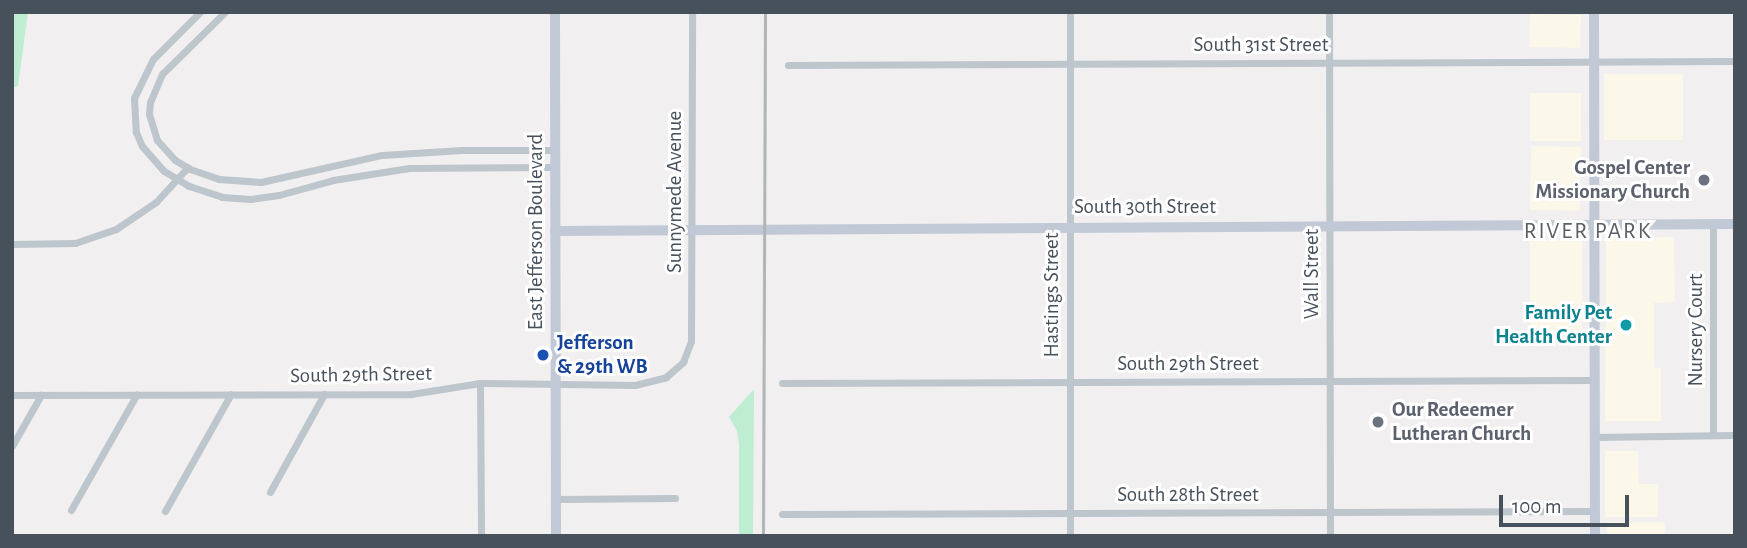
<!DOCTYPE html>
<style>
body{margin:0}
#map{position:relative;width:1747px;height:548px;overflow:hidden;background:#f1efef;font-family:"Alegreya Sans",sans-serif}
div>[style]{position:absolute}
.commercial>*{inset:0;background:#fbf7e9;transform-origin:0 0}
.green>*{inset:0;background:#beedd2}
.street>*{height:7px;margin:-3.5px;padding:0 3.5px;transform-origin:3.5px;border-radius:3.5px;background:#bdc5cd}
.secondary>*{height:10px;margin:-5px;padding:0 5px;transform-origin:5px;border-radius:5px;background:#c0c9d5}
.rail>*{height:2.5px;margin:-1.25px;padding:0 1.25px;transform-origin:1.25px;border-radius:1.25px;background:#b1b4b9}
.dots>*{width:19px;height:19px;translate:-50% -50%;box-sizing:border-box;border:4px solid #fff;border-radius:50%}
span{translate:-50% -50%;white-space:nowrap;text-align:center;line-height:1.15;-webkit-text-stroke:6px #fff;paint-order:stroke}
.street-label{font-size:21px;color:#47515b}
.worship-label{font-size:21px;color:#5b616d;font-weight:700}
.right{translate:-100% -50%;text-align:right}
.left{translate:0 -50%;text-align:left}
.culture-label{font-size:21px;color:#0d838f;font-weight:700}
.transit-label{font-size:21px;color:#164399;font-weight:700}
.neighbourhood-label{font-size:23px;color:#5b5f63;letter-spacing:2px}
.frame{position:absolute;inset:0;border:14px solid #47515b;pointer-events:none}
.scale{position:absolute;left:1499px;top:495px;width:130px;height:32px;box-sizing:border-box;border:4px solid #47515b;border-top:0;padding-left:9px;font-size:21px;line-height:24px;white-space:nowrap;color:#47515b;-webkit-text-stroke:5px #fff;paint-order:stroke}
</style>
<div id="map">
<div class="commercial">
<i style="left:1530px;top:14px;width:51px;height:33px;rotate:1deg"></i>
<i style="left:1683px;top:74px;width:66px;height:79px;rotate:90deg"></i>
<i style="left:1530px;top:93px;width:51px;height:48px"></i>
<i style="left:1531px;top:146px;width:50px;height:64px;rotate:1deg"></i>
<i style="clip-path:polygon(1674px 237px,1675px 302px,1654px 303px,1654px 367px,1661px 368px,1661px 421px,1605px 421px,1606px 238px)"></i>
<i style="left:1582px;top:240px;width:73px;height:52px;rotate:90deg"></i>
<i style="left:1530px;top:317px;width:52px;height:18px"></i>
<i style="clip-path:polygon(1605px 451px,1638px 451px,1639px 484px,1658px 484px,1658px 517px,1605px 517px)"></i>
<i style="left:1607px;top:522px;width:58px;height:14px"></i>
</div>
<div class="green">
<i style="clip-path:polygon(12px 12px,28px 12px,18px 86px,12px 88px)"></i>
<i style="clip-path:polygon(754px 389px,753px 536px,739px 536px,739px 444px,737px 431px,729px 417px)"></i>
</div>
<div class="street">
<i style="left:200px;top:12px;width:66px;rotate:135deg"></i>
<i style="left:153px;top:59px;width:43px;rotate:116deg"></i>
<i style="left:134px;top:98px;width:34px;rotate:87deg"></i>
<i style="left:136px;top:132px;width:15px;rotate:67deg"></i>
<i style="left:142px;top:146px;width:33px;rotate:49deg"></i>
<i style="left:164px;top:171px;width:29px;rotate:31deg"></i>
<i style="left:189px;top:186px;width:35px;rotate:18deg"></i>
<i style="left:222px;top:197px;width:28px;rotate:4deg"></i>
<i style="left:250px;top:199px;width:29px;rotate:-8deg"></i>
<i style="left:279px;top:195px;width:56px;rotate:-15.5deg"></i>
<i style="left:333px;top:180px;width:77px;rotate:-9deg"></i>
<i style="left:409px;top:168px;width:146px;rotate:-0.4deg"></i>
<i style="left:225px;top:12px;width:88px;rotate:135.5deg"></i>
<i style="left:162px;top:74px;width:30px;rotate:113deg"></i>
<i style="left:150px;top:102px;width:12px;rotate:95deg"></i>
<i style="left:149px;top:114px;width:27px;rotate:73deg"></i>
<i style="left:157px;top:140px;width:27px;rotate:48deg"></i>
<i style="left:175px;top:160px;width:17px;rotate:31deg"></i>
<i style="left:190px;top:169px;width:31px;rotate:19deg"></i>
<i style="left:219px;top:179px;width:42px;rotate:4.1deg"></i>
<i style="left:261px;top:182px;width:124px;rotate:-12.6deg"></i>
<i style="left:382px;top:155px;width:80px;rotate:-3.6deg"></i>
<i style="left:462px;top:150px;width:93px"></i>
<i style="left:1070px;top:12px;width:524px;rotate:90deg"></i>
<i style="left:1329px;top:12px;width:524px;rotate:89.89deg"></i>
<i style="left:788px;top:65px;width:947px;rotate:-0.24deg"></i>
<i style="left:12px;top:244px;width:63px;rotate:-0.9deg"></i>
<i style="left:75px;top:243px;width:43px;rotate:-18.9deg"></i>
<i style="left:116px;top:229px;width:48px;rotate:-34deg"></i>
<i style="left:156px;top:202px;width:47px;rotate:-47.6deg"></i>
<i style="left:480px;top:383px;width:153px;rotate:89.6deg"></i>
<i style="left:782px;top:383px;width:812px;rotate:-0.21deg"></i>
<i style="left:12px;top:395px;width:399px;rotate:-0.1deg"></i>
<i style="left:411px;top:394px;width:70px;rotate:-9.1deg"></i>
<i style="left:480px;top:383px;width:155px;rotate:0.7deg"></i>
<i style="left:635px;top:385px;width:32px;rotate:-14deg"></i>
<i style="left:666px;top:377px;width:23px;rotate:-41deg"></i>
<i style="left:683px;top:362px;width:22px;rotate:-69deg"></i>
<i style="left:691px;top:341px;width:329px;rotate:-89.8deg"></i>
<i style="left:1713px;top:435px;width:211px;rotate:-90deg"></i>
<i style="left:1595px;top:437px;width:140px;rotate:-0.8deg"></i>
<i style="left:12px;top:446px;width:59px;rotate:-60.4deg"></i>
<i style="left:270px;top:492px;width:112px;rotate:-61.1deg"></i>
<i style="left:556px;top:499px;width:119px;rotate:-0.5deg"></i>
<i style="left:71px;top:510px;width:133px;rotate:-60.4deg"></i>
<i style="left:165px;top:511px;width:134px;rotate:-60.6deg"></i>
<i style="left:782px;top:514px;width:813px;rotate:-0.21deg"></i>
</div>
<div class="secondary">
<i style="left:555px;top:12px;width:524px;rotate:89.89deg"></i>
<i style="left:1594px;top:12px;width:524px;rotate:89.89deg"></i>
<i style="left:555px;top:231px;width:1180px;rotate:-0.34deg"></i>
</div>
<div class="rail">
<i style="left:763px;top:536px;width:524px;rotate:-89.78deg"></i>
</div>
<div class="dots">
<i style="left:1704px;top:180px;background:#6b7280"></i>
<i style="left:1626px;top:325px;background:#0f9aa8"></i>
<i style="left:543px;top:355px;background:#1a4fb4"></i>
<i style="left:1378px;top:422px;background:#6b7280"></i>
</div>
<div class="street-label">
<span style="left:1261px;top:45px">South 31st Street</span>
<span style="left:675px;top:192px;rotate:-90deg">Sunnymede Avenue</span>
<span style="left:1145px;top:207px">South 30th Street</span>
<span style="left:536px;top:232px;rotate:-90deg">East Jefferson Boulevard</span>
<span style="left:1312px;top:274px;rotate:-90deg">Wall Street</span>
<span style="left:1052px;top:295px;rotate:-90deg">Hastings Street</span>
<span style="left:1696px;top:330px;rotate:-90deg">Nursery Court</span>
<span style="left:1188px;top:364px">South 29th Street</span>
<span style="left:361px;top:375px;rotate:-1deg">South 29th Street</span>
<span style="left:1188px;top:495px">South 28th Street</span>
</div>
<div class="worship-label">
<span class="right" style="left:1690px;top:180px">Gospel Center<br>Missionary Church</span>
<span class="left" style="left:1392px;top:422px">Our Redeemer<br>Lutheran Church</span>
</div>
<div class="culture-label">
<span class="right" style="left:1612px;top:325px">Family Pet<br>Health Center</span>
</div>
<div class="transit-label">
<span class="left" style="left:557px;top:355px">Jefferson<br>&amp; 29th WB</span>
</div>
<div class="neighbourhood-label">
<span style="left:1588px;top:232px">RIVER PARK</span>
</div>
<div class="frame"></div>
<div class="scale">100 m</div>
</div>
